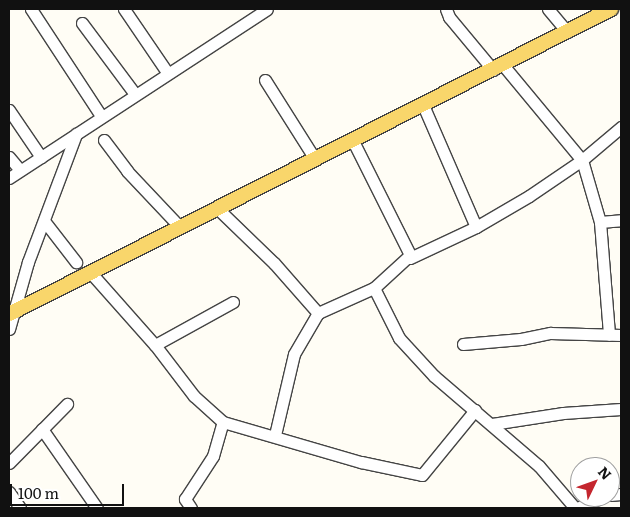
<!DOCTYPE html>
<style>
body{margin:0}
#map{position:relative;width:630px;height:517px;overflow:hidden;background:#fffdf5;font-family:Literata,serif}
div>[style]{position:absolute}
.roads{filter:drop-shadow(1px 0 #444) drop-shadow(-1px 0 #444) drop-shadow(0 1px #444) drop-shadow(0 -1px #444)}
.minor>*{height:11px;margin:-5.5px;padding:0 5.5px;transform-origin:5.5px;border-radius:5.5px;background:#fff}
.major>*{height:14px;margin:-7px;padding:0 7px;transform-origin:7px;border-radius:7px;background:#f9d66b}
span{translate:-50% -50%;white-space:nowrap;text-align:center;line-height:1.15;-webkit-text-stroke:5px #fff;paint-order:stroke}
.frame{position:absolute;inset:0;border:10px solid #111;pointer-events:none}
.north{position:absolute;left:570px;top:457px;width:50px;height:50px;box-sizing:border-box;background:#fff;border:1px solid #a0a0a0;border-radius:50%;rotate:48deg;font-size:14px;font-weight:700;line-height:20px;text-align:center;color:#111}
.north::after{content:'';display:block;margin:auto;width:18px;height:22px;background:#c4262e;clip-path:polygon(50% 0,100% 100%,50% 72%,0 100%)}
.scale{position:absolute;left:10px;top:484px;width:114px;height:22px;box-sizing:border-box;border:2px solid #111;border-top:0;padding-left:6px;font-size:15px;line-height:18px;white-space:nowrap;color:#111;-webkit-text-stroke:4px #fff;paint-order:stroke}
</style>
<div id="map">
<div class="roads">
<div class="minor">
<i style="left:31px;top:9px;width:128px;rotate:56.8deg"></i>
<i style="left:124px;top:9px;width:76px;rotate:55.7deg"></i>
<i style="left:446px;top:9px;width:9px;rotate:69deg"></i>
<i style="left:449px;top:17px;width:69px;rotate:50.3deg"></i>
<i style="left:548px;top:9px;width:30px;rotate:50deg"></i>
<i style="left:82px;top:23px;width:89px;rotate:53.3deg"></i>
<i style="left:503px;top:65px;width:124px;rotate:50.3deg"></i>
<i style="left:582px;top:160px;width:65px;rotate:73.8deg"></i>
<i style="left:600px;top:222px;width:113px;rotate:85.4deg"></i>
<i style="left:265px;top:80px;width:93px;rotate:57.7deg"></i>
<i style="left:423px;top:105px;width:133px;rotate:66.5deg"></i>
<i style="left:9px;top:110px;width:57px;rotate:55.8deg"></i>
<i style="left:104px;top:140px;width:39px;rotate:53deg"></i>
<i style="left:127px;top:171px;width:77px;rotate:46.6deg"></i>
<i style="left:353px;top:141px;width:127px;rotate:63.4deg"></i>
<i style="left:410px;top:255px;width:49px;rotate:137.5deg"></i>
<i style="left:374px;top:288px;width:56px;rotate:63.4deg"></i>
<i style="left:399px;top:338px;width:52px;rotate:47.4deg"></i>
<i style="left:434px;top:376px;width:138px;rotate:40.6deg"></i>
<i style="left:539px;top:466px;width:55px;rotate:49.4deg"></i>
<i style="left:9px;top:157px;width:17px;rotate:50deg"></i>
<i style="left:9px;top:178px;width:308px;rotate:-33.2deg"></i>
<i style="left:218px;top:209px;width:78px;rotate:44deg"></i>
<i style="left:274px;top:263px;width:67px;rotate:48.7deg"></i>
<i style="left:45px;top:222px;width:51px;rotate:52.2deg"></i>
<i style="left:600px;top:222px;width:21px;rotate:-5deg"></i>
<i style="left:410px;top:258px;width:73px;rotate:-25.2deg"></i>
<i style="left:476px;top:227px;width:61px;rotate:-30.3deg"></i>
<i style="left:529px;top:196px;width:64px;rotate:-34.2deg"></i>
<i style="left:582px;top:160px;width:51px;rotate:-40.2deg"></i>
<i style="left:91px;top:273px;width:96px;rotate:48.4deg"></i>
<i style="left:155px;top:345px;width:64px;rotate:52.6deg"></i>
<i style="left:194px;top:396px;width:39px;rotate:42deg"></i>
<i style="left:223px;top:422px;width:144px;rotate:16.2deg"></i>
<i style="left:361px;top:462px;width:62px;rotate:12deg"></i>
<i style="left:422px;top:475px;width:84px;rotate:-50.8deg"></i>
<i style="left:9px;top:329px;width:70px;rotate:-74.2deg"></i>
<i style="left:28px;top:262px;width:137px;rotate:-69.4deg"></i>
<i style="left:463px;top:344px;width:58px;rotate:-4.9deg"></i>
<i style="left:521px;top:339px;width:30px;rotate:-12deg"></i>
<i style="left:550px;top:333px;width:71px;rotate:1.6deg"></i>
<i style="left:155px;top:345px;width:89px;rotate:-28.9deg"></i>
<i style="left:492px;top:424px;width:72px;rotate:-8.8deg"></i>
<i style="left:563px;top:413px;width:58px;rotate:-3.9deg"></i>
<i style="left:42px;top:429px;width:96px;rotate:55.2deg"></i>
<i style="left:275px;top:435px;width:83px;rotate:-76.8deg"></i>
<i style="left:294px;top:354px;width:48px;rotate:-59.7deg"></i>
<i style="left:318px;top:313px;width:61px;rotate:-24.1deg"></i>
<i style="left:9px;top:463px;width:83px;rotate:-45.5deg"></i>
<i style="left:9px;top:492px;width:19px;rotate:55deg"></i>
<i style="left:610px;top:495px;width:11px;rotate:-5deg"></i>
<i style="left:191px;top:508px;width:11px;rotate:-124deg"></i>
<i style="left:185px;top:499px;width:51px;rotate:-56.9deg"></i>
<i style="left:213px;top:456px;width:35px;rotate:-74deg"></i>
<i style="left:577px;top:508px;width:28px;rotate:-23deg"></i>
</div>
<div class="major">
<i style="left:9px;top:314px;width:675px;rotate:-26.87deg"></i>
</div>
</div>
<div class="frame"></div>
<div class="north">N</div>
<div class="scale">100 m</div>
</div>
